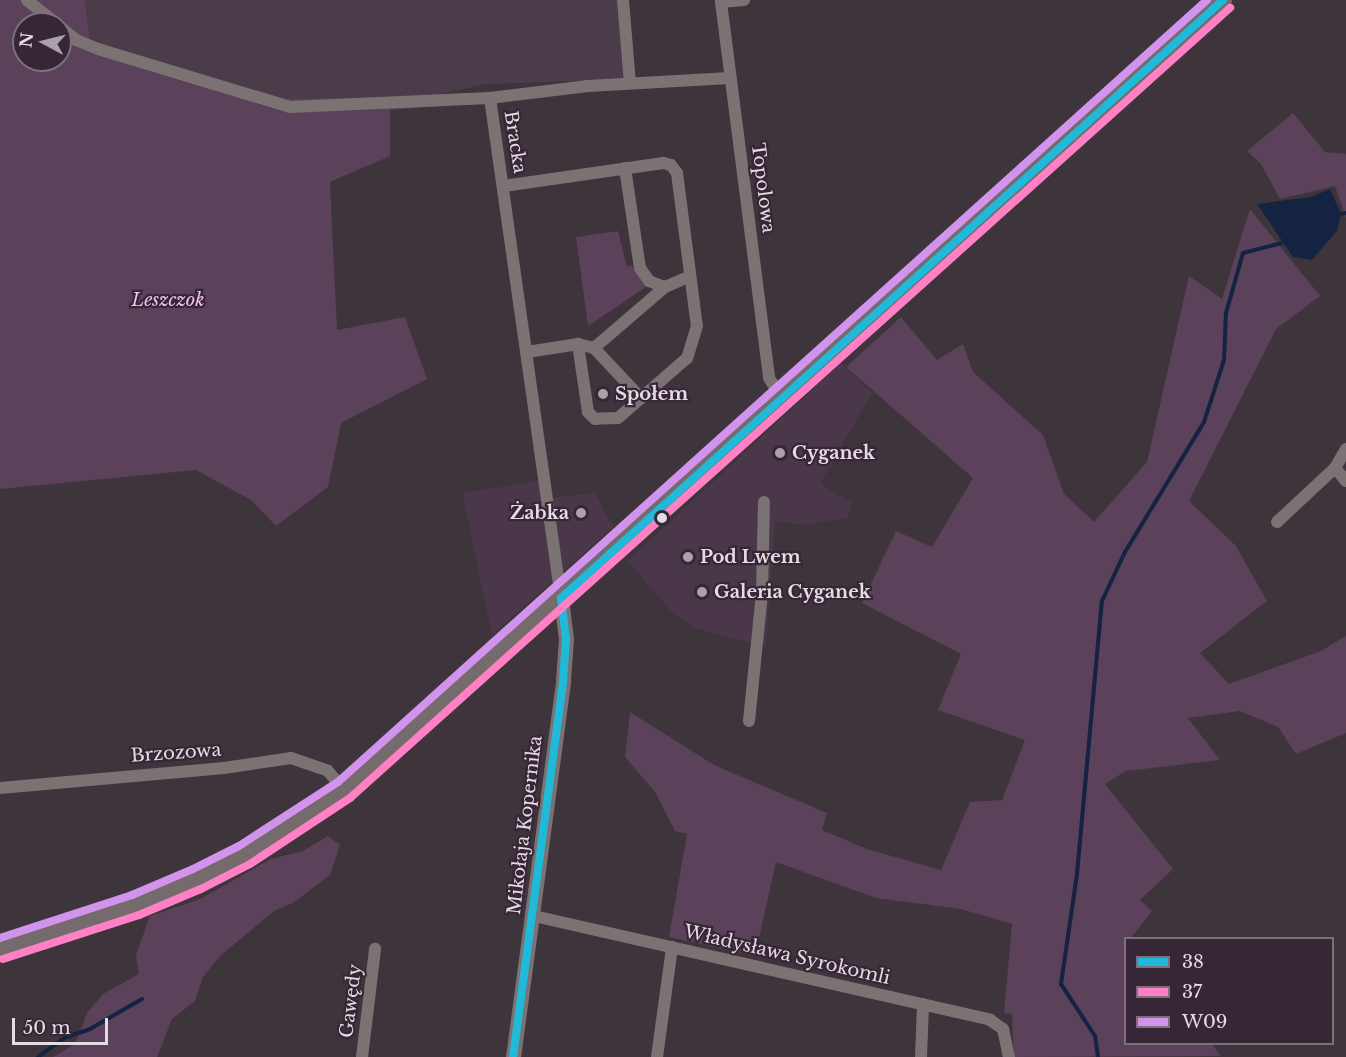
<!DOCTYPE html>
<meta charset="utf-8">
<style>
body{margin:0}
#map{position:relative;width:1346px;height:1057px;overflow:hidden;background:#3e343c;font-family:"Libre Baskerville",serif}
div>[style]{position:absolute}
.built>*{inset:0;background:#4b374a}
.industrial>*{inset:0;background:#4a3c49}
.green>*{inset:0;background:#5b4159}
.water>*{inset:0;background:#142342}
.stream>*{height:4px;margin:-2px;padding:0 2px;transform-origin:2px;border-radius:2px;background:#142342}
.minor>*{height:12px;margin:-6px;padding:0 6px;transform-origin:6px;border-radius:6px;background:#7b7373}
.tertiary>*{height:15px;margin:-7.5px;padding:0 7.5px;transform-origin:7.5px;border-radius:7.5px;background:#7b7373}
.secondary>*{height:18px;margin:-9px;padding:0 9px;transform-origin:9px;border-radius:9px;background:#756b6d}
.bus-1>*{height:8px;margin:-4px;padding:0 4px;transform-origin:4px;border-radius:4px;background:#20b9da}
.bus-2>*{height:8px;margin:-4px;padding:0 4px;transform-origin:4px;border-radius:4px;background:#ff80c5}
.bus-3>*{height:8px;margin:-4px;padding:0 4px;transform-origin:4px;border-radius:4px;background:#d193ec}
.dots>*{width:16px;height:16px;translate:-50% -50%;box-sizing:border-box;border:3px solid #372736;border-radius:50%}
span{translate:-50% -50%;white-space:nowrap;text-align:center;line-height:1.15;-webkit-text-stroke:4.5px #372736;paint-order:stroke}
.street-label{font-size:18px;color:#e5dbe4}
.park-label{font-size:18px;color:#f8bef5;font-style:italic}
.poi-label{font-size:18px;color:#e5dbe4;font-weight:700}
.left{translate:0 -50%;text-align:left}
.right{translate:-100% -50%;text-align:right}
.legend{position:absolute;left:1124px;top:937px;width:210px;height:108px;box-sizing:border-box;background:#372736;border:2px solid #7d6f7c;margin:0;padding:8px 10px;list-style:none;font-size:18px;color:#e5dbe4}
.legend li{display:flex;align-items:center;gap:12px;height:30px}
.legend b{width:30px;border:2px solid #7d6f7c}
.north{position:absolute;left:12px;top:12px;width:60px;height:60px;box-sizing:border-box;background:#372736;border:2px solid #7d6f7c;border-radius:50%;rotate:277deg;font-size:16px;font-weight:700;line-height:24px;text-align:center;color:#e5dbe4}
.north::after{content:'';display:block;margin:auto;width:21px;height:27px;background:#aba1a9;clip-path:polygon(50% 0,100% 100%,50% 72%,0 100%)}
.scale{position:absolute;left:12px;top:1018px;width:96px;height:27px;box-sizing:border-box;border:3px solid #e5dbe4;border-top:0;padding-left:8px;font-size:18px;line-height:21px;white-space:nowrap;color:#e5dbe4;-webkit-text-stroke:4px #372736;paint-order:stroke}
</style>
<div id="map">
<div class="built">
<i style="clip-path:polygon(841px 363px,872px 393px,820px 484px,852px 503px,847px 518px,803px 525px,775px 521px,766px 647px,694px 628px,669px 609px,628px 561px)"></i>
<i style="clip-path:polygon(539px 481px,542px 499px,595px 493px,613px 527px,492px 635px,462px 493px)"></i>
</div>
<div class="industrial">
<i style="clip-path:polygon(85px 0,620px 0,626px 73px,621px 80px,484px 84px,425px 98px,272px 99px,90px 40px)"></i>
</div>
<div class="green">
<i style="clip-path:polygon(evenodd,0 0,85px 0,90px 40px,272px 99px,417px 97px,442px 106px,390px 110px,390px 156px,330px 182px,337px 330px,405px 317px,427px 379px,341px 423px,328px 487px,276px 526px,251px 500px,196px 470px,0 489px,0 0,24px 24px,60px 24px,60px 60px,24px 60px,24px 24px)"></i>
<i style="clip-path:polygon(1293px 113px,1325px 152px,1346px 154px,1346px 218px,1335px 186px,1280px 199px,1261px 164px,1247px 151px)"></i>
<i style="clip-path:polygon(1250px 209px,1320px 296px,1276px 329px,1189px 501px,1236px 546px,1267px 601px,1200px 653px,1229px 684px,1321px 651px,1346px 636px,1346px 733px,1296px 754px,1278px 727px,1240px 711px,1188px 718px,1220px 760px,1126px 771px,1105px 784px,1173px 869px,1140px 900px,1152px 911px,1131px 938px,1126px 938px,1126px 1044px,1212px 1044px,1221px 1056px,1014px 1057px,1012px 1014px,1004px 1013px,1012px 924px,961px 909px,876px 898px,776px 862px,755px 956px,669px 937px,687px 834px,675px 831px,655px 792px,625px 757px,630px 712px,714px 765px,827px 813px,822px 830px,867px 849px,941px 870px,970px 802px,1002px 800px,1025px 740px,938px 710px,961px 654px,862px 603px,896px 531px,932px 547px,973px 478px,846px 367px,901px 317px,937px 360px,963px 344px,973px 372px,1043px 435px,1064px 494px,1094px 522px,1147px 462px,1189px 276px,1222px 299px)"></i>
<i style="clip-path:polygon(618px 231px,627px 267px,631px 265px,646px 287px,588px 326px,576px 237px)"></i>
<i style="clip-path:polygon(328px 836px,340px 845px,330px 875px,293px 903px,274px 911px,220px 956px,203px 977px,195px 1001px,172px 1019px,157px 1057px,53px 1057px,75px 1044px,87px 1013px,103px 994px,139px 974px,136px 955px,150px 916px,200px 899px,271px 859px,303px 851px)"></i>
</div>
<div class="water">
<i style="clip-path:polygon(1330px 189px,1341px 214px,1337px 231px,1312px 260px,1293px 257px,1257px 204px,1311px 197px)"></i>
</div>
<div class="stream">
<i style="left:1341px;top:214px;width:5px;rotate:-11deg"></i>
<i style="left:38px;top:1057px;width:34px;rotate:-36deg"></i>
<i style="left:66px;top:1037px;width:25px;rotate:-18deg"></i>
<i style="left:90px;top:1029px;width:60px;rotate:-30deg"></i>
<i style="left:1098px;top:1057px;width:21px;rotate:-98deg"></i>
<i style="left:1095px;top:1036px;width:62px;rotate:-123.2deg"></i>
<i style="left:1061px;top:984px;width:111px;rotate:-81.7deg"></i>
<i style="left:1077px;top:874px;width:274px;rotate:-84.8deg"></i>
<i style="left:1102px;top:601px;width:54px;rotate:-64.9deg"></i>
<i style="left:1125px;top:552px;width:152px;rotate:-58.7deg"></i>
<i style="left:1204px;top:422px;width:65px;rotate:-72.1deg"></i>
<i style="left:1224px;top:360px;width:47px;rotate:-87.6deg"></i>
<i style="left:1226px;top:313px;width:62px;rotate:-74.2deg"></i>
<i style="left:1243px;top:253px;width:40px;rotate:-14.4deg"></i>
</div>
<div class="minor">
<i style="left:27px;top:0;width:38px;rotate:39deg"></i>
<i style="left:623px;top:0;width:83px;rotate:85.2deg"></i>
<i style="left:744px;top:0;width:23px;rotate:175deg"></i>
<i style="left:721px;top:2px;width:379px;rotate:82.7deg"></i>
<i style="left:769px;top:378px;width:24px;rotate:57deg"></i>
<i style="left:60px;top:27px;width:21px;rotate:39deg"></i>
<i style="left:76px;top:40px;width:24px;rotate:22deg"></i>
<i style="left:98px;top:49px;width:201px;rotate:16.8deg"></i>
<i style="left:290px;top:107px;width:200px;rotate:-2.6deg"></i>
<i style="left:490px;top:98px;width:505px;rotate:81.92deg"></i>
<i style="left:490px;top:98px;width:99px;rotate:-7deg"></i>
<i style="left:588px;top:86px;width:142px;rotate:-3.2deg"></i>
<i style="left:625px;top:168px;width:101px;rotate:81.5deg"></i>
<i style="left:640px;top:268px;width:16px;rotate:55deg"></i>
<i style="left:649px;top:281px;width:17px;rotate:21deg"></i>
<i style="left:504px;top:186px;width:161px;rotate:-8.2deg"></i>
<i style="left:663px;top:163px;width:8px;rotate:14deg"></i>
<i style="left:671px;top:165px;width:10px;rotate:53deg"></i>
<i style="left:677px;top:173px;width:154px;rotate:82.6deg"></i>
<i style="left:697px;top:326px;width:34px;rotate:107deg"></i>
<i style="left:687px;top:358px;width:91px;rotate:139deg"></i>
<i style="left:618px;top:418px;width:23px;rotate:178deg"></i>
<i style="left:595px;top:419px;width:10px;rotate:-135deg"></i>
<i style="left:588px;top:412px;width:69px;rotate:-98.4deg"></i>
<i style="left:594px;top:348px;width:94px;rotate:-40.7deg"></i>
<i style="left:665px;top:287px;width:26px;rotate:-23deg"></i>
<i style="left:527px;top:352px;width:52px;rotate:-8.9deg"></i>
<i style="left:578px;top:344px;width:16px;rotate:14deg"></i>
<i style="left:594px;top:348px;width:69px;rotate:46.8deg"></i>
<i style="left:1335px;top:468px;width:17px;rotate:50deg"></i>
<i style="left:1277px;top:522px;width:79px;rotate:-43deg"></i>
<i style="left:1335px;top:468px;width:22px;rotate:-60deg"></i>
<i style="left:749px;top:721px;width:128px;rotate:-84.2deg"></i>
<i style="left:762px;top:594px;width:92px;rotate:-88.8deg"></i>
<i style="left:0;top:788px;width:225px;rotate:-5.1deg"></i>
<i style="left:224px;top:768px;width:68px;rotate:-8.5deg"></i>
<i style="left:291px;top:758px;width:39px;rotate:19deg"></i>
<i style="left:328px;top:771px;width:25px;rotate:50deg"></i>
<i style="left:534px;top:916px;width:468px;rotate:12.8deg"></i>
<i style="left:990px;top:1020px;width:16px;rotate:35deg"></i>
<i style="left:1003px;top:1029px;width:29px;rotate:78deg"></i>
<i style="left:362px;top:1057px;width:109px;rotate:-83.1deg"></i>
<i style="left:657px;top:1057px;width:111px;rotate:-82.2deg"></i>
<i style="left:921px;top:1057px;width:53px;rotate:-87.8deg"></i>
</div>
<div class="tertiary">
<i style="left:513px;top:1057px;width:380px;rotate:-82.4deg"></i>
<i style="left:563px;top:680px;width:41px;rotate:-85.8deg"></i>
<i style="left:566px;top:639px;width:41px;rotate:-97deg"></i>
</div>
<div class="secondary">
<i style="left:0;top:949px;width:143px;rotate:-17.9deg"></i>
<i style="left:136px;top:905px;width:66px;rotate:-23.1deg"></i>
<i style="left:197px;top:879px;width:53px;rotate:-27.1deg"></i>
<i style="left:244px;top:855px;width:119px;rotate:-33deg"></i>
<i style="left:344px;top:790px;width:1182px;rotate:-41.95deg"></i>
</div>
<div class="bus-1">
<i style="left:561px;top:598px;width:892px;rotate:-42.09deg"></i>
<i style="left:513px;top:1057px;width:380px;rotate:-82.4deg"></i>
<i style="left:563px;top:680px;width:41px;rotate:-85.8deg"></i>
<i style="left:566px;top:639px;width:41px;rotate:-97deg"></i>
</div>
<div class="bus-2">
<i style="left:3px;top:959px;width:143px;rotate:-17.9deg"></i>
<i style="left:139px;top:915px;width:67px;rotate:-22.8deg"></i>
<i style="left:201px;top:889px;width:55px;rotate:-27deg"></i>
<i style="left:250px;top:864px;width:120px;rotate:-33.4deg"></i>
<i style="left:350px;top:798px;width:1183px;rotate:-41.92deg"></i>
</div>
<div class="bus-3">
<i style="left:0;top:938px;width:139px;rotate:-18deg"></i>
<i style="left:132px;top:895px;width:66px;rotate:-23.1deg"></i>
<i style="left:193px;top:869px;width:51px;rotate:-26.6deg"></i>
<i style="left:239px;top:846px;width:118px;rotate:-32.9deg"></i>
<i style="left:338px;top:782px;width:1169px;rotate:-41.98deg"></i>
</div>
<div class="dots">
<i style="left:603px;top:394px;background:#aba1a9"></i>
<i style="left:780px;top:453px;background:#aba1a9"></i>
<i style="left:581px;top:513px;background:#aba1a9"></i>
<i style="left:662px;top:518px;background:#e5dbe4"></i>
<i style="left:688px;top:557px;background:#aba1a9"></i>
<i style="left:702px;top:592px;background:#aba1a9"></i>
</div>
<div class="street-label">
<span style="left:515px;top:142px;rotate:81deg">Bracka</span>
<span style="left:763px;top:188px;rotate:83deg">Topolowa</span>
<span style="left:176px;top:753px;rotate:-4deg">Brzozowa</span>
<span style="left:525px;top:825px;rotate:-83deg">Mikołaja Kopernika</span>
<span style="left:787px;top:955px;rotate:13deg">Władysława Syrokomli</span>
<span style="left:351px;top:1001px;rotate:-83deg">Gawędy</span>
</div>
<div class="park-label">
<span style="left:168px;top:300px">Leszczok</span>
</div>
<div class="poi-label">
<span class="left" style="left:615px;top:394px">Społem</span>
<span class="left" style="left:792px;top:453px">Cyganek</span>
<span class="right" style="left:569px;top:513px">Żabka</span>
<span class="left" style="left:700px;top:557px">Pod Lwem</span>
<span class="left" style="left:714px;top:592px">Galeria Cyganek</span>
</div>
<ul class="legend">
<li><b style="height:8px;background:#20b9da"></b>38</li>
<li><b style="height:8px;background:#ff80c5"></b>37</li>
<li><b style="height:8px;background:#d193ec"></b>W09</li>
</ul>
<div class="north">N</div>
<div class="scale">50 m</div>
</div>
